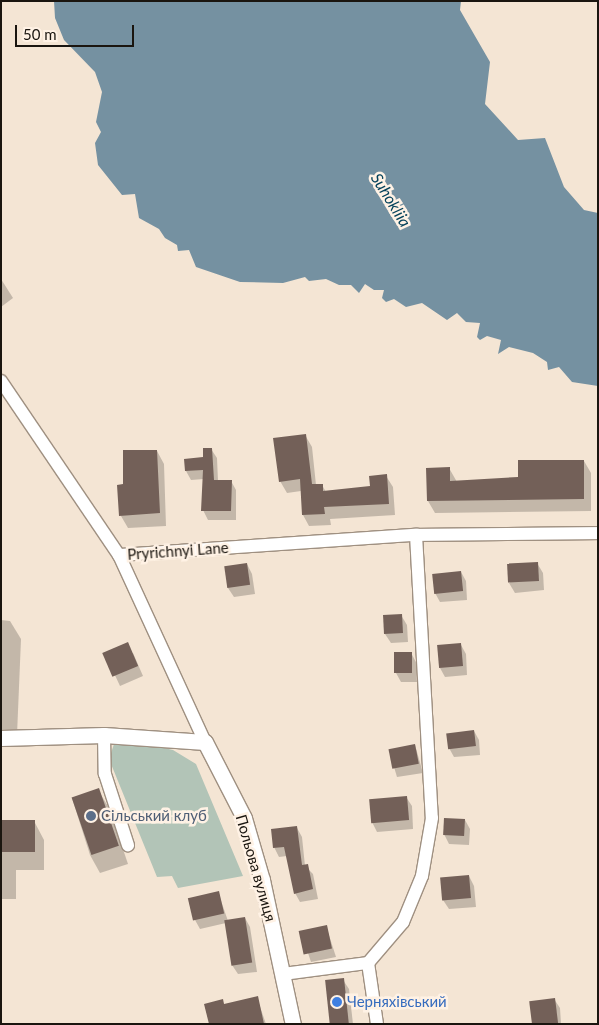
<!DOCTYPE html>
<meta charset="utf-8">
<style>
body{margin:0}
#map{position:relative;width:599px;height:1025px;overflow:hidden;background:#f4e5d4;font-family:Lato,sans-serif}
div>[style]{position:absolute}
.green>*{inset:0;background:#b2c4b7}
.water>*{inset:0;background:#7591a1}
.shadow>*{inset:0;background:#0003}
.building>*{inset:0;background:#736058;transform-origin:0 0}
.roads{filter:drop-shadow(1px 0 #9f9081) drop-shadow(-1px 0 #9f9081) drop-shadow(0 1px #9f9081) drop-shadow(0 -1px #9f9081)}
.minor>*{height:12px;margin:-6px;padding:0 6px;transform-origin:6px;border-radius:6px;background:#fff}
.tertiary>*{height:15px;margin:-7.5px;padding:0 7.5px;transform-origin:7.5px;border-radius:7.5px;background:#fff}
.dots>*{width:14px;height:14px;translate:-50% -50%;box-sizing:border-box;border:2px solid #fff2e5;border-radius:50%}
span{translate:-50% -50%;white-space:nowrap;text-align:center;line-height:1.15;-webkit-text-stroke:5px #fff2e5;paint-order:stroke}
.street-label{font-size:15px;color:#1a150f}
.service-label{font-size:15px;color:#4e5e75}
.left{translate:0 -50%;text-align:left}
.shop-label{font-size:15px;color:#366cbe}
.water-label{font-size:16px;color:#05425b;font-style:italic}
.frame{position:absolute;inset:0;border:2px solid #1a150f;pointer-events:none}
.scale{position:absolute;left:15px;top:25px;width:119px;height:22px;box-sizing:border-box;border:2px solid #1a150f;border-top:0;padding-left:6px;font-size:15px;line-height:18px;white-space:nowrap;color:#1a150f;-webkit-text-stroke:4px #fff2e5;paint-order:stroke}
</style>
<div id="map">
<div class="green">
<i style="clip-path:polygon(133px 741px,173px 750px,196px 764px,243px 876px,178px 888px,172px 876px,157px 877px,109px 759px,114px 744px)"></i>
</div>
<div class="water">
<i style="clip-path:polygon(54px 1px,461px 1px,460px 10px,490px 62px,485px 104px,518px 140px,545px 138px,564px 187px,584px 210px,598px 213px,598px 386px,572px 382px,559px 367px,548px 370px,547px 362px,533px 353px,509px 347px,498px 354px,501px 340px,487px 336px,480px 340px,477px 337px,480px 323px,466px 322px,457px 313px,447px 320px,422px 303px,406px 307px,394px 299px,386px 302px,382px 298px,384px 290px,374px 290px,365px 284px,359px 293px,351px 285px,339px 285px,326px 279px,309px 281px,305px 277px,283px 283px,240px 282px,196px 267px,189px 250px,178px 251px,177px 245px,165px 238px,159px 229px,139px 218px,135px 194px,122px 195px,98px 165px,95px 143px,101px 132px,96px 122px,102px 92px,95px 72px,64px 40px,55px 18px)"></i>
</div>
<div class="shadow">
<i style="clip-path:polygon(1px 279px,13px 298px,1px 307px)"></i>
<i style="clip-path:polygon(305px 435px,312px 447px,316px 485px,322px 485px,326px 492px,371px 487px,386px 476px,393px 487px,395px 515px,330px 519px,331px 525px,309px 526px,303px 515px,301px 491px,287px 493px,280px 481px)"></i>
<i style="clip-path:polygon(211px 449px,217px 458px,218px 481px,231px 481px,236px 490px,236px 520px,208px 520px,203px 510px,204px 479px,191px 480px,186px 471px,185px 460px,204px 459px)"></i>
<i style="clip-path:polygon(157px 451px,164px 464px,166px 526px,128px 528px,121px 516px,118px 486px,124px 486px)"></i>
<i style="clip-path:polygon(584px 461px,591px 473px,591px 511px,435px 513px,428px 501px,427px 470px,449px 468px,457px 482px,519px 478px)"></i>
<i style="clip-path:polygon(537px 563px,543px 573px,544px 590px,515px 593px,509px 583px)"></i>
<i style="clip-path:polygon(247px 564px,252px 574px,255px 594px,234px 597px,228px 588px)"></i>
<i style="clip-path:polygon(461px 572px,466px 581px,467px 600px,440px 602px,435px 593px)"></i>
<i style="clip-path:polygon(401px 615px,407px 625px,408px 642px,391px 643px,385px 634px,384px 617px)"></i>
<i style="clip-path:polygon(1px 620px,10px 621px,21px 639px,17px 735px,1px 734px)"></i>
<i style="clip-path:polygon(461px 645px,466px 654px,467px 675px,445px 677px,440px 668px)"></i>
<i style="clip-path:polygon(133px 653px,143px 676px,120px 686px,105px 654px)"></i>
<i style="clip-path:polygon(395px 653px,411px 653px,416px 662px,417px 682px,401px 682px,396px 673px)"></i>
<i style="clip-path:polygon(474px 731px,479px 740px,480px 755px,454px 757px,449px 748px)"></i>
<i style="clip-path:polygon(415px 745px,423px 773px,397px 777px,389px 750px)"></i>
<i style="clip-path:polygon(98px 790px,109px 808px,128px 864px,100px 873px,90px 855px,72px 798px)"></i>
<i style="clip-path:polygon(406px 797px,412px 806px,413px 829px,377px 832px,372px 822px)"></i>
<i style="clip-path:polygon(465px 820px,470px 829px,469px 845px,449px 844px,444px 834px)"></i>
<i style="clip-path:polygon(1px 821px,34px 821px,44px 840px,44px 870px,16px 870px,16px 899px,1px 899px)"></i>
<i style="clip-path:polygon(297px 828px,302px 837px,305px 866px,313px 874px,318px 899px,300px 902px,295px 893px,287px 856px,279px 857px,274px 847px)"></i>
<i style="clip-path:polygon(469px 876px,474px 886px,476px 907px,449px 909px,443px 900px,442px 879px)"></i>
<i style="clip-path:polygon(218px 892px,228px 921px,245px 918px,250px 927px,257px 972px,238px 974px,232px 965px,226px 923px,200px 929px,195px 920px,190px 899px)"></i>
<i style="clip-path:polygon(326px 926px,336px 957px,311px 962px,301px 932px)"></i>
<i style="clip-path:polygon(343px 980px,349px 989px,353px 1024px,332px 1024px)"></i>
<i style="clip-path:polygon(257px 998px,266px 1024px,210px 1024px,222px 1001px,225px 1005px)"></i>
<i style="clip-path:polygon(554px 999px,560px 1008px,561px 1024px,533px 1024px)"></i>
</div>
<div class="building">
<i style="clip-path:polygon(306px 434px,312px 484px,323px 484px,323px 491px,370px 486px,369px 476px,387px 474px,389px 504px,324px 507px,325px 514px,302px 515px,300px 479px,279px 482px,273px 438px)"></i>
<i style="clip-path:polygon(203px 448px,212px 448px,214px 480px,232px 480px,231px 511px,201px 511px,203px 470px,185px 471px,184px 459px,203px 457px)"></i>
<i style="clip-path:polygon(123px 450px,157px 450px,160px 513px,119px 516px,117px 485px,123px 484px)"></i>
<i style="clip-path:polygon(518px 460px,584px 460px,584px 499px,427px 501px,426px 468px,450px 467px,450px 481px,518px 477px)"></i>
<i style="left:538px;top:562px;width:19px;height:31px;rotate:87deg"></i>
<i style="left:247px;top:563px;width:22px;height:23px;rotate:82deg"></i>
<i style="left:461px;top:571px;width:20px;height:29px;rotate:84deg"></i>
<i style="left:402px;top:614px;width:19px;height:19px;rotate:87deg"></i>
<i style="left:128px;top:642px;width:26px;height:28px;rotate:67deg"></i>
<i style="left:461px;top:643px;width:23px;height:24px;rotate:85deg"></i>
<i style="left:394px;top:652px;width:18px;height:21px"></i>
<i style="left:474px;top:730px;width:16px;height:28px;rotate:83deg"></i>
<i style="left:415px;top:744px;width:20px;height:27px;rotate:79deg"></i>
<i style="left:99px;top:788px;width:61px;height:29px;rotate:71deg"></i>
<i style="left:407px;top:796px;width:24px;height:38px;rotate:85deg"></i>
<i style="left:444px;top:818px;width:21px;height:17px;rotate:3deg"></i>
<i style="left:1px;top:820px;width:34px;height:32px"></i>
<i style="clip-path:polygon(297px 826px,302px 865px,308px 864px,313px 889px,294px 894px,284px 847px,273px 848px,271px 829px)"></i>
<i style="left:469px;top:875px;width:23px;height:29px;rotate:85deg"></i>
<i style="left:219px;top:891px;width:23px;height:32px;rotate:77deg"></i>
<i style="left:245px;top:917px;width:46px;height:21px;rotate:81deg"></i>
<i style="left:327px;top:925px;width:24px;height:29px;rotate:78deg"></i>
<i style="left:344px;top:978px;width:46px;height:19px;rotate:84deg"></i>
<i style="clip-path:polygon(258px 996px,264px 1024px,209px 1024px,204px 1004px,223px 999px,224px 1004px)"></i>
<i style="left:555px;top:998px;width:26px;height:26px;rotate:83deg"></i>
</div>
<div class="roads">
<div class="minor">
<i style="left:1px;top:381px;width:210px;rotate:55.9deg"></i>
<i style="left:119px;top:555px;width:298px;rotate:-3.9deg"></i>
<i style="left:416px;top:535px;width:283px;rotate:86.8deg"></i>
<i style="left:432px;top:818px;width:59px;rotate:99.8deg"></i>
<i style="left:422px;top:876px;width:50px;rotate:112.4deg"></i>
<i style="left:403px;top:922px;width:54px;rotate:130.5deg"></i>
<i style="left:416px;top:535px;width:182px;rotate:-0.6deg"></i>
<i style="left:119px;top:555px;width:206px;rotate:65.3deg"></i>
<i style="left:104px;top:735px;width:39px;rotate:89deg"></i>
<i style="left:105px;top:774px;width:75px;rotate:72.1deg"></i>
<i style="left:368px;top:963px;width:62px;rotate:81.6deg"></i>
<i style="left:283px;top:974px;width:86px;rotate:-7.4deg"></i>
</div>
<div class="tertiary">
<i style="left:1px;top:738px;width:103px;rotate:-1.7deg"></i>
<i style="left:104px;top:735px;width:101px;rotate:4deg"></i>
<i style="left:205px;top:742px;width:85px;rotate:62.8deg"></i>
<i style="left:244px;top:818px;width:65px;rotate:73.8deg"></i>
<i style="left:262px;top:880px;width:147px;rotate:77.9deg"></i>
</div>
</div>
<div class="dots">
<i style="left:91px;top:816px;background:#5c6f8a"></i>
<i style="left:337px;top:1002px;background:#3f7fe0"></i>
</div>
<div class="street-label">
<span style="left:178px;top:551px;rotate:-4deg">Pryrichnyi Lane</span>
<span style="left:256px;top:868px;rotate:74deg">Польова вулиця</span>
</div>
<div class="service-label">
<span class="left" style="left:101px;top:816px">Сільський клуб</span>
</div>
<div class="shop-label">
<span class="left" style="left:347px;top:1002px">Черняхівський</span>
</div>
<div class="water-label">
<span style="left:391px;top:200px;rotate:58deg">Suhokliia</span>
</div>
<div class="frame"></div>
<div class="scale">50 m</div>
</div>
